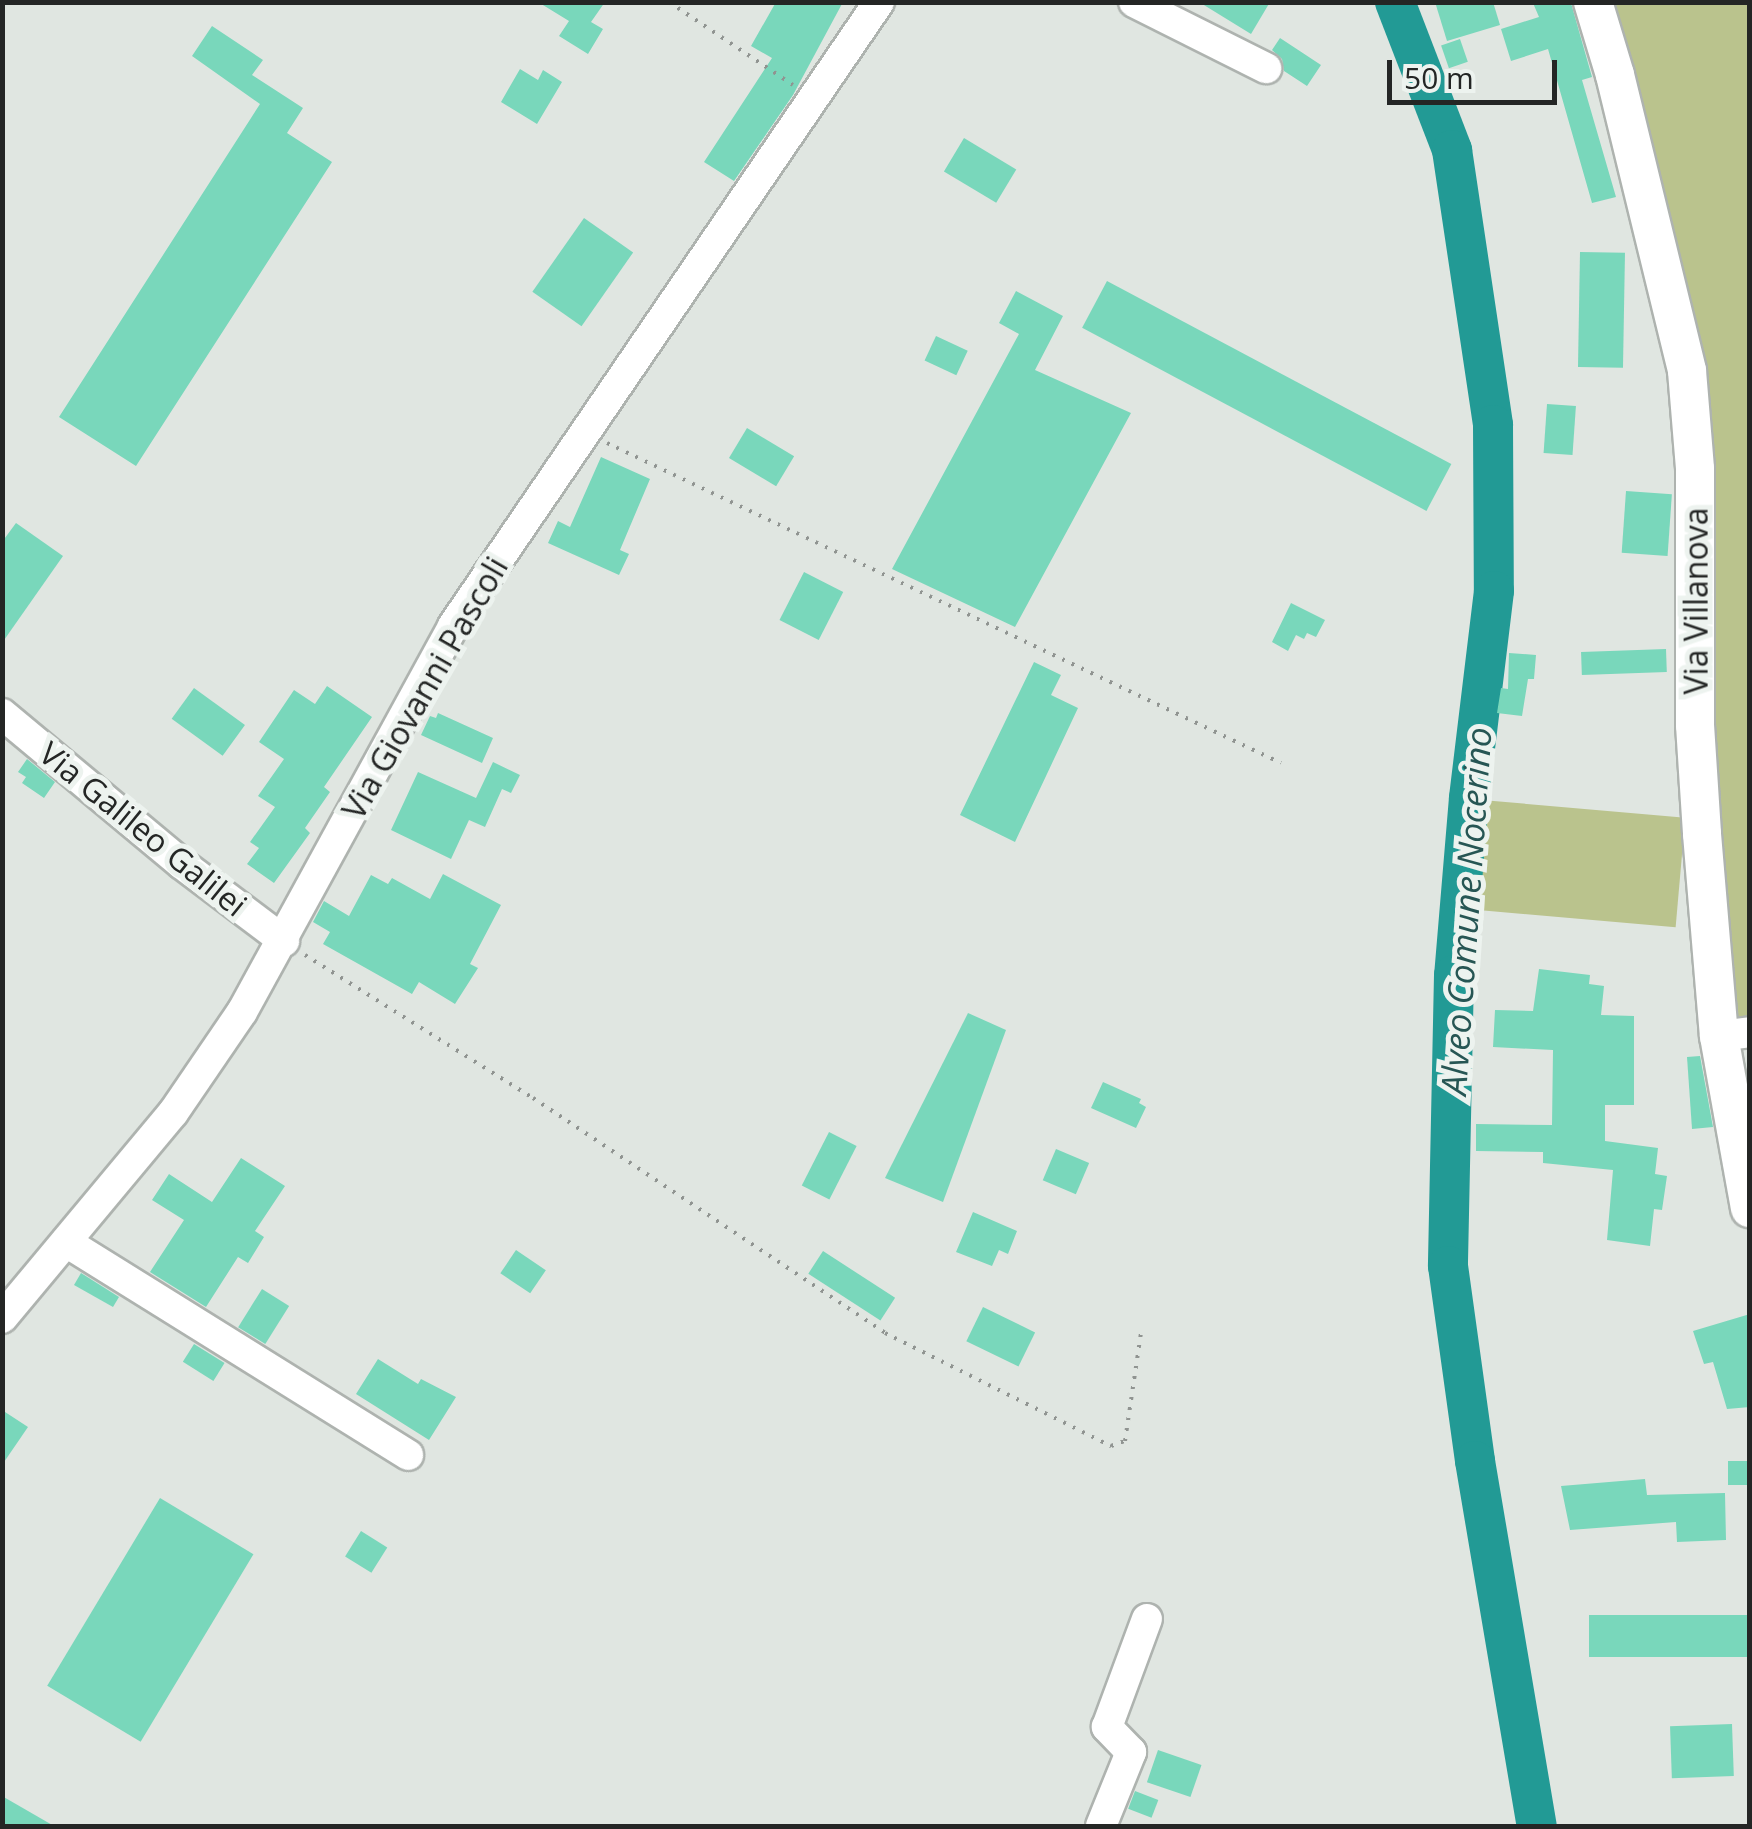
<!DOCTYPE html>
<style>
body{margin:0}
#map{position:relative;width:1752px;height:1829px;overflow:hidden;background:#e0e6e1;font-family:"Open Sans",sans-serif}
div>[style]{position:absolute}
.green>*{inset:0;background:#bac38d;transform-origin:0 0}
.river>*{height:40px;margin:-20px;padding:0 20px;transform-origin:20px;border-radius:20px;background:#229a95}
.building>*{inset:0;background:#79d7bb;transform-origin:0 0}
.path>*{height:4px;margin-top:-2px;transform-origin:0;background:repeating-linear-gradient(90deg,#909491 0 2.5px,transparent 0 10.5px)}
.roads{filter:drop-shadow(2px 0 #aeb3af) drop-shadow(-2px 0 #aeb3af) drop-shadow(0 2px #aeb3af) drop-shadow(0 -2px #aeb3af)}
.minor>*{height:30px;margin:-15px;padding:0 15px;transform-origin:15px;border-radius:15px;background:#fff}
.major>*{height:38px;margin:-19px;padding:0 19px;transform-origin:19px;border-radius:19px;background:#fff}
span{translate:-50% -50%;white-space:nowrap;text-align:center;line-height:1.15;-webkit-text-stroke:10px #edf3ef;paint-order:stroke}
.street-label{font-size:32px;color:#242625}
.water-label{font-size:35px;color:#275654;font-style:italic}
.frame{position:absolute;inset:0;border:5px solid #242625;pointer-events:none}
.scale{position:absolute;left:1387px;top:60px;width:170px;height:45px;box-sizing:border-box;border:5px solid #242625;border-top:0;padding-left:12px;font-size:30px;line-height:35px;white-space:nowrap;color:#242625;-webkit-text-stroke:8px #edf3ef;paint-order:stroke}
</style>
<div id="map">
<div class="green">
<i style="clip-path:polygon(1607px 3px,1749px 3px,1750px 1018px,1731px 1021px,1709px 721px,1709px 469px)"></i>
<i style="left:1482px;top:800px;width:204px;height:110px;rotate:5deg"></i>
</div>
<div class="river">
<i style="left:1395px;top:2px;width:159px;rotate:68.9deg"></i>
<i style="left:1452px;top:150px;width:278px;rotate:81.5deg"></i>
<i style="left:1493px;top:425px;width:166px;rotate:89.7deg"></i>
<i style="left:1494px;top:591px;width:209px;rotate:96.9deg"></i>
<i style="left:1469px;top:798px;width:178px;rotate:94.8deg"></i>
<i style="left:1454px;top:975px;width:291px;rotate:91.2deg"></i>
<i style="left:1448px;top:1266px;width:197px;rotate:82.1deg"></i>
<i style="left:1475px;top:1461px;width:370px;rotate:80.4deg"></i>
</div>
<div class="building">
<i style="clip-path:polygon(538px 2px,605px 2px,591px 22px,603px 29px,588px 54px,559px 36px,569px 21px)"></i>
<i style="clip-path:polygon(776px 2px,843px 2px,793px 95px,734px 181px,704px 162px,772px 58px,751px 46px)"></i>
<i style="clip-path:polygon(1199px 2px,1270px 2px,1251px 34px)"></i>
<i style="clip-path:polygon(1435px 2px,1493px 2px,1500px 25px,1447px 41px)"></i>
<i style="clip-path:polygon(1533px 3px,1571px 3px,1592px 77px,1582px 80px,1616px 197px,1592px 203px,1548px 49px,1511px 61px,1501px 29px,1539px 17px)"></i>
<i style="clip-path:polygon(212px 26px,263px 60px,252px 75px,303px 108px,287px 133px,332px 162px,136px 466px,59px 417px,260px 104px,192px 56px)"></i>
<i style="clip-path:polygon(1280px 38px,1321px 65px,1307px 86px,1284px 71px,1282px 59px,1272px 50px)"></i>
<i style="left:1460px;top:39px;width:24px;height:20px;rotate:71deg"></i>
<i style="clip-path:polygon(520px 69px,538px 80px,543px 70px,562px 82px,537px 124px,501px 102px)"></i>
<i style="left:964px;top:138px;width:61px;height:39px;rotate:31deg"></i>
<i style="left:584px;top:218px;width:60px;height:90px;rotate:35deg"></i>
<i style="left:1580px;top:252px;width:45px;height:115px;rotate:1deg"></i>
<i style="left:1107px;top:281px;width:390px;height:53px;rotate:28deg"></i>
<i style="clip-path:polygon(1016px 291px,1063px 316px,1035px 370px,1131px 413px,1015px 627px,892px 569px,1019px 334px,999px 323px)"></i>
<i style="left:936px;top:336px;width:35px;height:27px;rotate:25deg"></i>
<i style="left:1547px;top:404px;width:29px;height:49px;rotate:4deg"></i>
<i style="left:747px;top:428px;width:55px;height:35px;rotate:31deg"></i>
<i style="clip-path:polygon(601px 457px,650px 479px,620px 550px,629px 554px,619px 575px,548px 543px,558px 521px,570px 527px)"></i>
<i style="left:1626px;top:491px;width:46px;height:62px;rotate:4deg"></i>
<i style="clip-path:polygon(16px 523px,63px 556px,2px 643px,2px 542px)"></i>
<i style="left:804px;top:572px;width:44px;height:54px;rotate:27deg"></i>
<i style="clip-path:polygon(1291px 603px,1325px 620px,1316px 637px,1307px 633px,1304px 639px,1296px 635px,1288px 651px,1272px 642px)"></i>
<i style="left:1666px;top:649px;width:23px;height:85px;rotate:88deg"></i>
<i style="clip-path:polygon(1509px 653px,1536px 655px,1534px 679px,1528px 679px,1522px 716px,1497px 713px,1501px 688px,1508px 689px)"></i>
<i style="clip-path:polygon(1034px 662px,1061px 675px,1051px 695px,1078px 708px,1015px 842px,960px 815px)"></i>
<i style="clip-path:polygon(327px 686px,372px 717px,324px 787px,330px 792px,305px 828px,310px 833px,274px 883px,247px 864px,259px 848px,250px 842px,275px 807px,258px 796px,284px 759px,259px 742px,294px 690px,315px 704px)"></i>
<i style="left:194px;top:688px;width:63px;height:38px;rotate:36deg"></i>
<i style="clip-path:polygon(438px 713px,493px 738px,482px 763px,421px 735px,430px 716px,436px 718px)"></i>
<i style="clip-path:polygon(27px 759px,55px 782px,44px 798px,22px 783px,26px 777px,18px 772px)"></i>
<i style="clip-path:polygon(493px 762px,520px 775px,511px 793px,502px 789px,485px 827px,469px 820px,451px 859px,391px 830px,418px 772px,476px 798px)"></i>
<i style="clip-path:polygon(443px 874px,501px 905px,470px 964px,478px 968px,455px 1004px,419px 982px,412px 994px,323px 944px,330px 932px,313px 922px,324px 901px,349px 916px,371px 875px,388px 884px,392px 878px,430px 899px)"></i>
<i style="clip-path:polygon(1539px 969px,1590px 975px,1589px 984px,1604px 986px,1601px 1015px,1634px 1016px,1634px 1105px,1605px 1105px,1605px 1141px,1658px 1148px,1655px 1174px,1667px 1176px,1662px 1210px,1654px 1209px,1650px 1246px,1607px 1240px,1613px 1170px,1543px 1163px,1543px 1152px,1476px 1151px,1476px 1124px,1552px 1125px,1553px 1050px,1493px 1047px,1495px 1010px,1533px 1011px)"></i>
<i style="clip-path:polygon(968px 1013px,1006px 1030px,943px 1202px,885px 1178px)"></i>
<i style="clip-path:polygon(1700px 1056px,1713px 1127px,1692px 1129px,1687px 1057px)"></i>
<i style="clip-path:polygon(1103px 1082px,1141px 1099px,1139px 1103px,1146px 1107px,1136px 1128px,1091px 1108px)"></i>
<i style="left:829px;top:1132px;width:31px;height:60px;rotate:27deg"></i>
<i style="left:1056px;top:1149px;width:36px;height:34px;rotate:23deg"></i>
<i style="clip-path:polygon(241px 1158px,285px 1186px,255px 1231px,264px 1237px,248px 1263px,238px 1257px,206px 1307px,150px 1272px,184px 1220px,152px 1200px,169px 1174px,212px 1202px)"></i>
<i style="clip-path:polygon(973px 1212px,1017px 1231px,1008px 1254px,999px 1250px,992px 1266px,956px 1252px)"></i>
<i style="left:516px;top:1250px;width:36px;height:28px;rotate:34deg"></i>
<i style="left:823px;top:1251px;width:86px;height:27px;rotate:33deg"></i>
<i style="clip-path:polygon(81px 1273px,119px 1297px,113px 1307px,74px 1285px)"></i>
<i style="left:262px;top:1289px;width:32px;height:45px;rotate:32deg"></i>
<i style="left:983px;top:1307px;width:58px;height:38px;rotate:26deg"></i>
<i style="clip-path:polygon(1750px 1314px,1750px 1407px,1727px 1409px,1713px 1362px,1704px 1364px,1693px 1331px)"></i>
<i style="left:194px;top:1344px;width:36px;height:21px;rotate:32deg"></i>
<i style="clip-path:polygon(378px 1359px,418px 1384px,421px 1379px,456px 1397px,429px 1440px,356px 1394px)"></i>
<i style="clip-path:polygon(2px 1410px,28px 1427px,2px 1465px)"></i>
<i style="left:1750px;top:1461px;width:24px;height:22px;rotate:90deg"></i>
<i style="clip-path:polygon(1645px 1479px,1647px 1495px,1725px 1493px,1726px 1540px,1677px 1542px,1676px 1522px,1570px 1530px,1561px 1486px)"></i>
<i style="left:160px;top:1498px;width:109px;height:219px;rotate:31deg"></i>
<i style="left:361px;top:1531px;width:31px;height:30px;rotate:32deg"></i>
<i style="left:1750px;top:1615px;width:42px;height:161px;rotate:90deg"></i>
<i style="left:1732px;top:1724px;width:52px;height:62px;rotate:88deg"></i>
<i style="left:1158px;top:1750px;width:46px;height:34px;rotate:19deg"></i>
<i style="left:1135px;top:1791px;width:25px;height:19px;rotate:21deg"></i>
<i style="clip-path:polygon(2px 1796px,54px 1826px,2px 1826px)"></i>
</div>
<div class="path">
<i style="left:669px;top:2px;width:149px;rotate:33.8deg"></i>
<i style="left:607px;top:443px;width:746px;rotate:25.4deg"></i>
<i style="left:305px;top:955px;width:269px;rotate:32.1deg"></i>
<i style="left:533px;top:1098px;width:423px;rotate:33.7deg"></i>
<i style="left:885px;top:1333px;width:253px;rotate:26.6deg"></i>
<i style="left:1111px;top:1446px;width:15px;rotate:-20deg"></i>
<i style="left:1125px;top:1441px;width:109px;rotate:-81.6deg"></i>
</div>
<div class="roads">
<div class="minor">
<i style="left:1134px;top:2px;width:148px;rotate:26.6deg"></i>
<i style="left:2px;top:714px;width:234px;rotate:39.8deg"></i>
<i style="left:182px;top:864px;width:128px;rotate:37deg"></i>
<i style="left:1719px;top:1036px;width:31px;rotate:-7deg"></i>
<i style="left:66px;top:1242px;width:403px;rotate:31.9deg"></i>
<i style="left:2px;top:1318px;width:267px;rotate:-50.2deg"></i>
<i style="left:173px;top:1113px;width:122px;rotate:-55.7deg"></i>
<i style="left:242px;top:1012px;width:440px;rotate:-61.3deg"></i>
<i style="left:453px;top:626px;width:756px;rotate:-55.68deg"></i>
<i style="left:1101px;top:1826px;width:80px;rotate:-67.9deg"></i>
<i style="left:1131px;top:1752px;width:35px;rotate:-134deg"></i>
<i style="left:1107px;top:1727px;width:115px;rotate:-69.7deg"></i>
</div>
<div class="major">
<i style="left:1593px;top:2px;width:76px;rotate:73.2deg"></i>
<i style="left:1615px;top:75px;width:305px;rotate:76.3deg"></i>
<i style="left:1687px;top:371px;width:98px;rotate:85.3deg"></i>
<i style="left:1695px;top:469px;width:256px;rotate:90deg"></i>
<i style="left:1695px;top:725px;width:109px;rotate:86.3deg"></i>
<i style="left:1702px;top:834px;width:203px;rotate:85.2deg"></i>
<i style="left:1719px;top:1036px;width:175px;rotate:79.8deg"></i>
</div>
</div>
<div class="street-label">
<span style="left:1696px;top:601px;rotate:-90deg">Via Villanova</span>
<span style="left:425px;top:688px;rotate:-60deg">Via Giovanni Pascoli</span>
<span style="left:143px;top:829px;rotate:39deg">Via Galileo Galilei</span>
</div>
<div class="water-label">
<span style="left:1466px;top:911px;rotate:-86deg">Alveo Comune Nocerino</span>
</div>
<div class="frame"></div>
<div class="scale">50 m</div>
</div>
